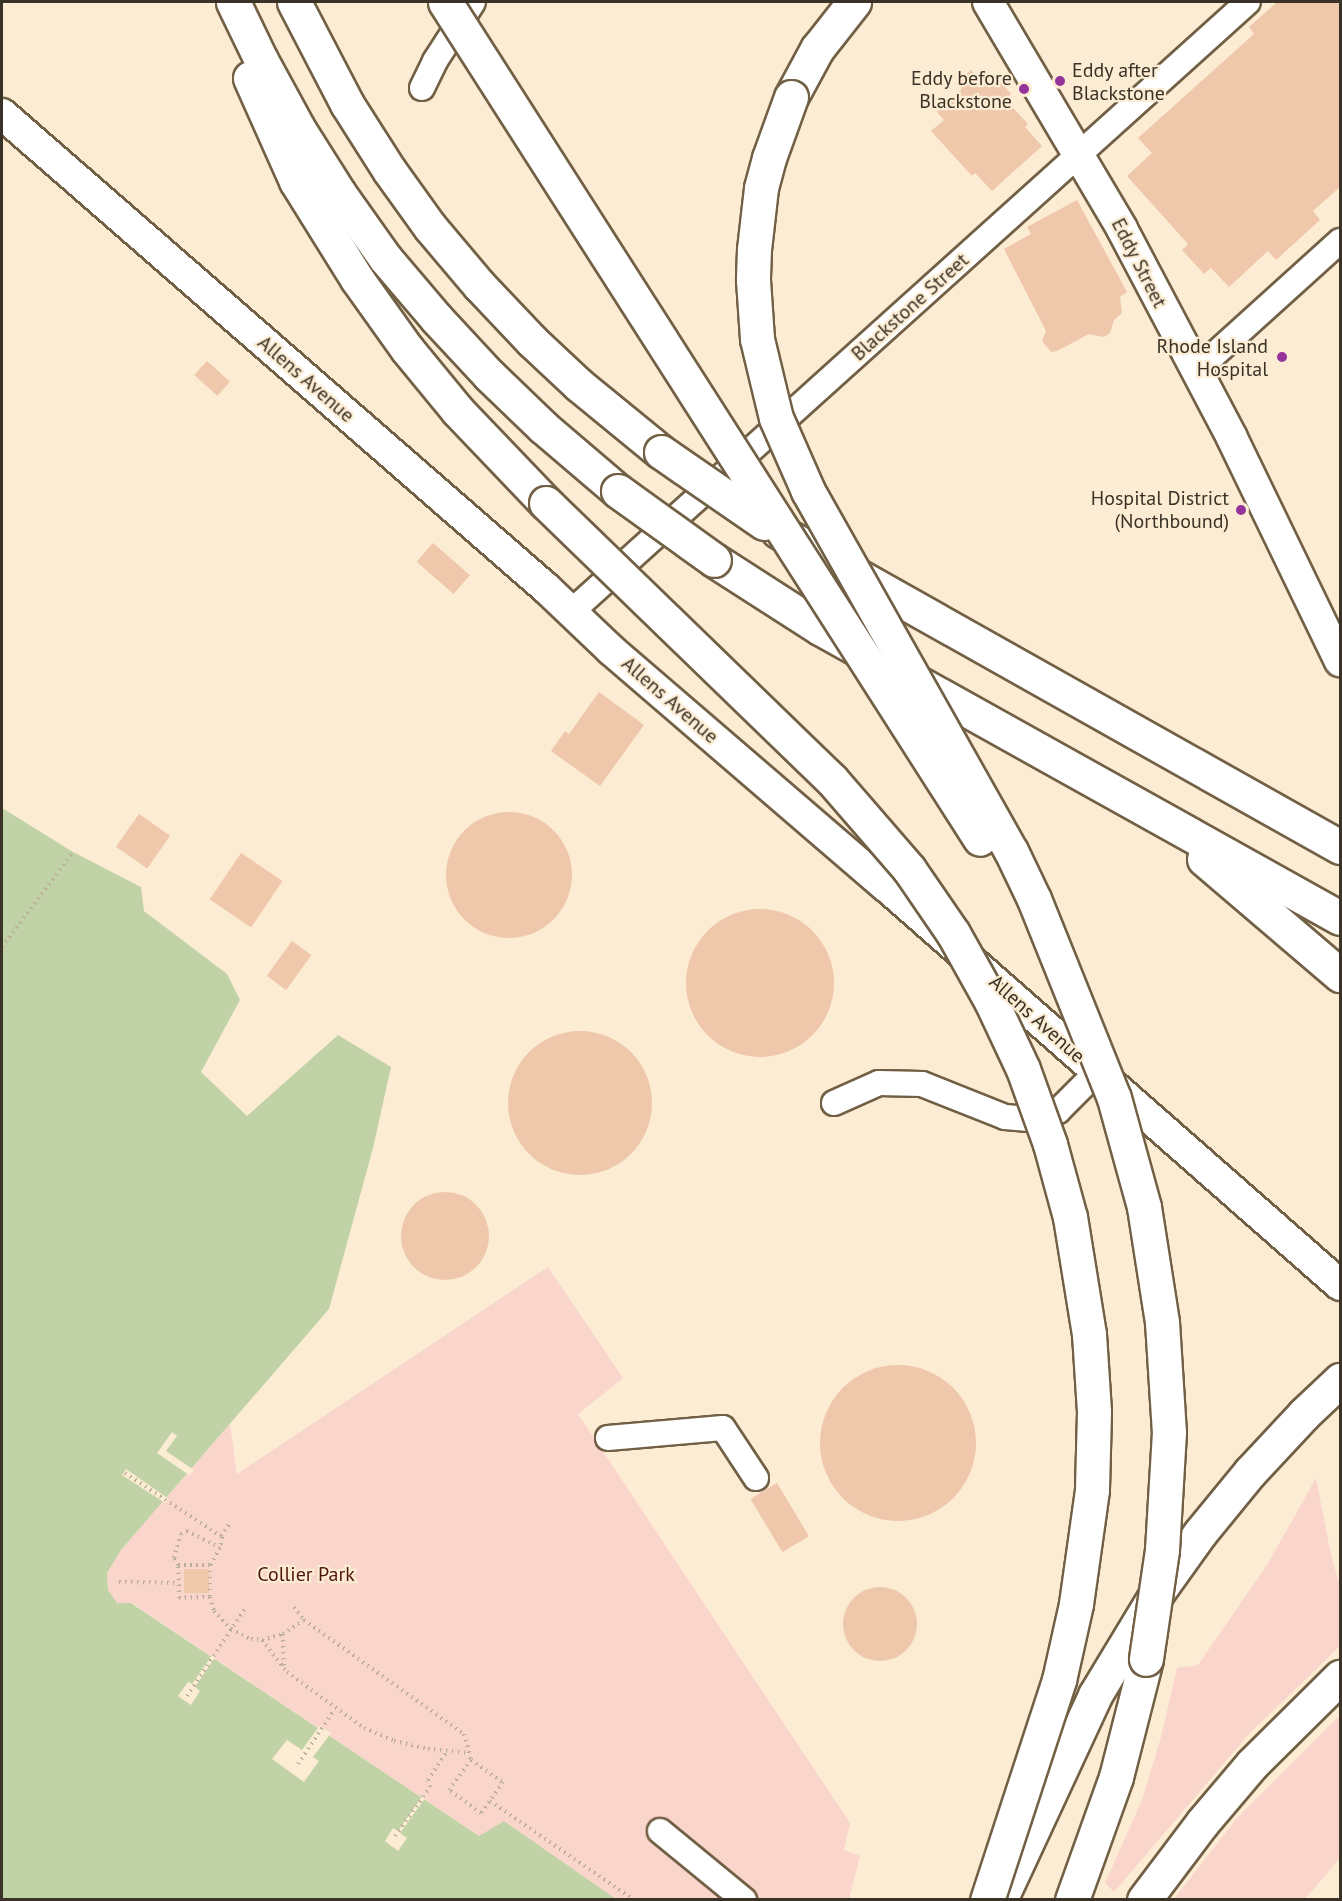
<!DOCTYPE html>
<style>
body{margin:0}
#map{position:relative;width:1342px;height:1901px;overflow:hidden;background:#fcecd3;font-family:"PT Sans",sans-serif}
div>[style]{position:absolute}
.green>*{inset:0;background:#fad5cc}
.water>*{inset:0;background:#c2d2a7}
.pier>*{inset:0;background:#fcecd3}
.building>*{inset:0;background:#efc7ab;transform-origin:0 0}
.round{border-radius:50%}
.path>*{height:4px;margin-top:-2px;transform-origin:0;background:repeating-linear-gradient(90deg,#bbae99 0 1.5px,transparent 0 6px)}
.roads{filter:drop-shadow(2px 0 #726045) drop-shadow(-2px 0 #726045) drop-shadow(0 2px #726045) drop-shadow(0 -2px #726045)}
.minor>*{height:24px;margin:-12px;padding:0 12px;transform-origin:12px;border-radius:12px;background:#fff}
.major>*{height:30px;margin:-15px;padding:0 15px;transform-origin:15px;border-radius:15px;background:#fff}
.highway>*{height:33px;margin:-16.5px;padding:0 16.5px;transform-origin:16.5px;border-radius:16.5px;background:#fff}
.bridges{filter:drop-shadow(2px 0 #726045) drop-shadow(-2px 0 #726045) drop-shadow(0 2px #726045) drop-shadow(0 -2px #726045)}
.highway-bridge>*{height:33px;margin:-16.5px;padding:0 16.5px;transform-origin:16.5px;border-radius:16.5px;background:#fff}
.dots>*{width:16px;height:16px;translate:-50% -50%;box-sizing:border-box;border:3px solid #fcecd3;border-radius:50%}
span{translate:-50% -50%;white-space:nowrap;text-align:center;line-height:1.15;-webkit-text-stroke:4.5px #fcecd3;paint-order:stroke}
.poi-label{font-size:20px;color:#3a3226}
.left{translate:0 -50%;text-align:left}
.right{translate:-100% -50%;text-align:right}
.street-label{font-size:20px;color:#3a3226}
.park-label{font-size:20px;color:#4e1409}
.frame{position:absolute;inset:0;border:3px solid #3a3226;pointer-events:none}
</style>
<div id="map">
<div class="green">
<i style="clip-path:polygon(548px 1267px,623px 1378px,578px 1414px,850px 1823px,844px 1850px,860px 1856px,849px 1899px,616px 1899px,504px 1821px,479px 1836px,132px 1603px,117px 1604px,108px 1590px,107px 1573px,121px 1550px,230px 1424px,237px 1474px)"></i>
<i style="clip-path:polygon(1316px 1478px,1331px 1555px,1340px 1586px,1340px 1646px,1249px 1734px,1114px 1892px,1105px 1883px,1142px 1800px,1161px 1737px,1177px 1668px,1198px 1665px,1267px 1565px)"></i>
<i style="clip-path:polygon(1340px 1715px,1340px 1858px,1305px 1899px,1174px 1899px,1237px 1818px)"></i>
</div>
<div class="water">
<i style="clip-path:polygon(2px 808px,73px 852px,141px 887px,144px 911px,227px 974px,240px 1000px,201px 1072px,247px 1116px,338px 1035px,391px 1067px,373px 1148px,329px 1309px,121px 1550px,107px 1573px,108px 1590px,117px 1603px,131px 1603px,479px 1836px,504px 1821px,616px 1899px,2px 1899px)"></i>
</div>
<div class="pier">
<i style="clip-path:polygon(172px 1432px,177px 1436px,166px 1451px,194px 1470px,189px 1475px,157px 1453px)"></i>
<i style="clip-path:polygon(126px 1469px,169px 1499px,165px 1503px,122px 1475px)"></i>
<i style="clip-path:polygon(213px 1654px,216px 1656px,195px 1687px,200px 1691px,191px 1705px,178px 1696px,188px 1682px,192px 1684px)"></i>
<i style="clip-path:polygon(320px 1725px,331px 1733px,313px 1757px,319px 1761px,304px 1782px,272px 1759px,287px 1740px,302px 1750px)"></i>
<i style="clip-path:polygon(423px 1795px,426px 1797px,400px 1833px,407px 1838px,398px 1851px,385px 1841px,393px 1828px,398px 1831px)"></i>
</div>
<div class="building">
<i style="clip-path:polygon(1277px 2px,1341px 2px,1341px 186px,1313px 211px,1320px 220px,1276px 260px,1268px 251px,1229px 287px,1211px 268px,1204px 274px,1182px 250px,1188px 244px,1127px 176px,1152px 153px,1138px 138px,1254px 34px,1249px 27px)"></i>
<i style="clip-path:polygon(971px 70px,985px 86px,995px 76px,1011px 94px,1005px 99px,1028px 124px,1025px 127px,1042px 146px,992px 191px,975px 173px,972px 176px,931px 131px,944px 120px,937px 112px,962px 89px,956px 83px)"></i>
<i style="clip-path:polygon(1077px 200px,1127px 292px,1120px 297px,1122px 313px,1114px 320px,1110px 333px,1104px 337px,1089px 334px,1057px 351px,1051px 352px,1042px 341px,1046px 331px,1004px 249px,1031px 234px,1027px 227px)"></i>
<i style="left:207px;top:361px;width:31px;height:19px;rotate:42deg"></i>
<i style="left:433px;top:543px;width:49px;height:25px;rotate:41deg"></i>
<i style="clip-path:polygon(599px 692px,644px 725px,600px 786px,551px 751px,565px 731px,569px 734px)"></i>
<i class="round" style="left:446px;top:812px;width:126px;height:126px"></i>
<i style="left:139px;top:814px;width:38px;height:40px;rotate:35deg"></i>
<i style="left:241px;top:853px;width:50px;height:56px;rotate:34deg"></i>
<i class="round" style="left:686px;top:909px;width:148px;height:148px"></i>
<i style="left:292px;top:941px;width:24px;height:43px;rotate:36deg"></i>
<i class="round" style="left:508px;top:1031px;width:144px;height:144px"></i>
<i class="round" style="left:401px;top:1192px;width:88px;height:88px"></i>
<i class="round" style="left:820px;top:1365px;width:156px;height:156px"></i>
<i style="left:777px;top:1483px;width:62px;height:31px;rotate:59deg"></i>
<i style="left:184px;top:1569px;width:25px;height:24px"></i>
<i class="round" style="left:843px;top:1587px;width:74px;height:74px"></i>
</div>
<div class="path">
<i style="left:2px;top:947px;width:119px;rotate:-53.2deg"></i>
<i style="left:125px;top:1473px;width:116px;rotate:33.4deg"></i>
<i style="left:222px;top:1537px;width:11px;rotate:100deg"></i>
<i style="left:220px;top:1548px;width:20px;rotate:120deg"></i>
<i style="left:221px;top:1536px;width:16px;rotate:-55deg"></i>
<i style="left:178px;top:1565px;width:8px;rotate:-120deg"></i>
<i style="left:174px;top:1558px;width:25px;rotate:-74deg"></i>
<i style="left:181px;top:1534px;width:7px;rotate:-27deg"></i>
<i style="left:187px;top:1531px;width:37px;rotate:27deg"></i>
<i style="left:119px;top:1582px;width:59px;rotate:1deg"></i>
<i style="left:210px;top:1597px;width:31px;rotate:178deg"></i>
<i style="left:179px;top:1598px;width:33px;rotate:-92deg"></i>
<i style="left:178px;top:1565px;width:32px"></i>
<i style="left:210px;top:1565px;width:32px;rotate:90deg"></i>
<i style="left:210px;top:1597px;width:15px;rotate:74deg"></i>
<i style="left:214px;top:1611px;width:25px;rotate:47deg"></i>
<i style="left:231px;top:1629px;width:22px;rotate:27deg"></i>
<i style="left:251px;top:1639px;width:11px;rotate:5deg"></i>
<i style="left:262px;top:1640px;width:22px;rotate:-16deg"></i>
<i style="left:283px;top:1634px;width:25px;rotate:-34deg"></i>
<i style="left:294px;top:1607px;width:16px;rotate:52deg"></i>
<i style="left:304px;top:1620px;width:196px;rotate:35.5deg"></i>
<i style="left:464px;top:1734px;width:27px;rotate:75deg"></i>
<i style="left:283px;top:1634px;width:33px;rotate:88deg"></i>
<i style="left:262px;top:1640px;width:41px;rotate:52deg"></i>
<i style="left:287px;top:1672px;width:95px;rotate:36deg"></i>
<i style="left:364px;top:1728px;width:33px;rotate:23deg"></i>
<i style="left:394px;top:1741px;width:35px;rotate:13deg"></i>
<i style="left:428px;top:1749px;width:41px;rotate:5.6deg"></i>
<i style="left:187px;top:1696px;width:107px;rotate:-56.5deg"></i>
<i style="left:471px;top:1760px;width:39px;rotate:35deg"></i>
<i style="left:503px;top:1782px;width:38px;rotate:125deg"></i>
<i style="left:481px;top:1813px;width:39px;rotate:-144deg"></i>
<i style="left:449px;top:1790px;width:37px;rotate:-54deg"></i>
<i style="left:298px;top:1764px;width:66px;rotate:-56.1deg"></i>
<i style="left:490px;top:1801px;width:175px;rotate:34.5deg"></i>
<i style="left:395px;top:1836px;width:60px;rotate:-54.5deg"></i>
<i style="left:430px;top:1787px;width:7px;rotate:-106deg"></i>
<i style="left:428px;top:1780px;width:35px;rotate:-57deg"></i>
</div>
<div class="roads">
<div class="minor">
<i style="left:422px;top:88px;width:30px;rotate:-64deg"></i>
<i style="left:435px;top:61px;width:70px;rotate:-57.2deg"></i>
<i style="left:1196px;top:371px;width:194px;rotate:-42.1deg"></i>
<i style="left:571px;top:612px;width:911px;rotate:-42.02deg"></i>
<i style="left:834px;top:1103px;width:49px;rotate:-24deg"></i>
<i style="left:879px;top:1083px;width:43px;rotate:1.3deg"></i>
<i style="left:922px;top:1084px;width:89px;rotate:21.7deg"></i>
<i style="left:1005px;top:1117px;width:32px;rotate:5deg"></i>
<i style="left:1037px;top:1120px;width:23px;rotate:-23deg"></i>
<i style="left:1058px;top:1111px;width:55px;rotate:-45deg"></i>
<i style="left:608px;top:1438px;width:115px;rotate:-5deg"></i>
<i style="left:723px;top:1428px;width:60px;rotate:56.6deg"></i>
<i style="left:660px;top:1831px;width:109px;rotate:39.4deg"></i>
</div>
<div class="major">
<i style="left:988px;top:2px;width:264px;rotate:59.4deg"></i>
<i style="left:1122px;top:229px;width:236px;rotate:62.2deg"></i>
<i style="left:1232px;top:438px;width:248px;rotate:64.2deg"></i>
<i style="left:2px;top:114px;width:722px;rotate:41.07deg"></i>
<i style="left:546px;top:588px;width:90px;rotate:43.6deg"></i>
<i style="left:611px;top:650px;width:364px;rotate:40.7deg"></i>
<i style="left:887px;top:887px;width:603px;rotate:41.3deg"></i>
</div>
<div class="highway">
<i style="left:233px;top:2px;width:64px;rotate:64.2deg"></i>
<i style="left:261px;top:60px;width:77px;rotate:61.4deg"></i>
<i style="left:298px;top:128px;width:77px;rotate:57.8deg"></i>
<i style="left:339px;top:193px;width:80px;rotate:54.7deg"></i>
<i style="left:385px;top:258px;width:79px;rotate:49.6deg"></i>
<i style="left:436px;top:318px;width:78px;rotate:47.1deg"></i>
<i style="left:489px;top:375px;width:75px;rotate:43.9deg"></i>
<i style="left:543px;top:427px;width:99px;rotate:40.5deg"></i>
<i style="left:294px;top:2px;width:115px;rotate:62.5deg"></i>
<i style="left:347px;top:104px;width:78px;rotate:57.5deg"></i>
<i style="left:389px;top:170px;width:70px;rotate:54.3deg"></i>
<i style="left:430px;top:227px;width:76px;rotate:49.8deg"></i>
<i style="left:479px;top:285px;width:77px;rotate:46.6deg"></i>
<i style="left:532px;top:341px;width:64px;rotate:43.1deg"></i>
<i style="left:579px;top:385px;width:106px;rotate:39.3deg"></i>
<i style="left:250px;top:78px;width:113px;rotate:65.9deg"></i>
<i style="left:296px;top:181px;width:115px;rotate:58.1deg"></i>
<i style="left:357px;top:279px;width:86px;rotate:54.5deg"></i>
<i style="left:407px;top:349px;width:80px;rotate:50.6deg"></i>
<i style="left:458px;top:411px;width:127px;rotate:46.3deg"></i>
<i style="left:791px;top:97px;width:55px;rotate:-61.6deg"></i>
<i style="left:817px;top:49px;width:60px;rotate:-51.8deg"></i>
<i style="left:778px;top:531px;width:645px;rotate:29.35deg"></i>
<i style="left:714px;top:560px;width:126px;rotate:32.7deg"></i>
<i style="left:820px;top:628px;width:595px;rotate:29.15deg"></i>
<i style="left:1204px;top:859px;width:179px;rotate:40.5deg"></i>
<i style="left:1000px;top:1900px;width:226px;rotate:-65.1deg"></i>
<i style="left:1095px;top:1695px;width:116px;rotate:-58.8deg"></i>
<i style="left:1155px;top:1596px;width:77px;rotate:-54.5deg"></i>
<i style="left:1200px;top:1533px;width:79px;rotate:-50.7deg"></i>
<i style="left:1250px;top:1472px;width:79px;rotate:-47deg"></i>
<i style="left:1304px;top:1414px;width:50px;rotate:-43.4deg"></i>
<i style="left:1072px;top:1900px;width:131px;rotate:-70.3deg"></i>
<i style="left:1116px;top:1777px;width:122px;rotate:-75.7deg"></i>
<i style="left:1144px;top:1900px;width:96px;rotate:-53deg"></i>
<i style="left:1202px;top:1823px;width:77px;rotate:-49.7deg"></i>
<i style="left:1252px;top:1764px;width:124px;rotate:-44.7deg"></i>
</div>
</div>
<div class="bridges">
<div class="highway-bridge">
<i style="left:445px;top:2px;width:993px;rotate:57.41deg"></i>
<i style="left:791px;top:97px;width:65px;rotate:109.8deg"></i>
<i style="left:769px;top:158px;width:31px;rotate:105deg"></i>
<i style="left:761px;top:188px;width:61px;rotate:96.5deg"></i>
<i style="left:754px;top:249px;width:31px;rotate:92deg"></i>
<i style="left:753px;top:280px;width:59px;rotate:86.1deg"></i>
<i style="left:757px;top:339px;width:81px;rotate:76.5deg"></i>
<i style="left:776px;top:418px;width:80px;rotate:66.3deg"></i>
<i style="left:808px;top:491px;width:413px;rotate:60.6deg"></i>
<i style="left:1011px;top:851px;width:53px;rotate:64.4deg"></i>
<i style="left:1034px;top:899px;width:214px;rotate:68.1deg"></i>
<i style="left:1114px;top:1098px;width:113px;rotate:74.6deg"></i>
<i style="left:1144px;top:1207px;width:116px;rotate:81.1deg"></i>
<i style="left:1162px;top:1322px;width:110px;rotate:86.4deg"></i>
<i style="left:1169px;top:1432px;width:118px;rotate:93.4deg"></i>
<i style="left:1162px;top:1550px;width:110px;rotate:98.4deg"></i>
<i style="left:661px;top:452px;width:125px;rotate:34.6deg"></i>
<i style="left:618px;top:491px;width:118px;rotate:35.7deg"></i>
<i style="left:546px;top:503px;width:398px;rotate:44.1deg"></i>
<i style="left:832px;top:780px;width:118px;rotate:49.1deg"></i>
<i style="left:909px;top:869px;width:78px;rotate:55.5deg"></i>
<i style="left:953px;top:933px;width:78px;rotate:60.8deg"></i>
<i style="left:991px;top:1001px;width:75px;rotate:64.8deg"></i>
<i style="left:1023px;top:1069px;width:80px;rotate:70.2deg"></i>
<i style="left:1050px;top:1144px;width:76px;rotate:74.7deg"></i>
<i style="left:1070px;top:1217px;width:119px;rotate:80.8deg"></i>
<i style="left:1089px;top:1334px;width:78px;rotate:86.3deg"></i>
<i style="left:1094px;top:1412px;width:78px;rotate:91.5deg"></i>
<i style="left:1092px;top:1490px;width:115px;rotate:98deg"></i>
<i style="left:1076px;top:1604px;width:78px;rotate:102.6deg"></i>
<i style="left:1059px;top:1680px;width:231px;rotate:108.1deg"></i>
</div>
</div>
<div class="dots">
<i style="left:1060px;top:81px;background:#94339a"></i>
<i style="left:1024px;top:89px;background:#94339a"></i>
<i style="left:1282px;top:357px;background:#94339a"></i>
<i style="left:1241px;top:510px;background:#94339a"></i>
</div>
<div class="poi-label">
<span class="left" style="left:1072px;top:82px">Eddy after<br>Blackstone</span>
<span class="right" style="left:1012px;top:90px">Eddy before<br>Blackstone</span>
<span class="right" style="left:1268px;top:358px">Rhode Island<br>Hospital</span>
<span class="right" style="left:1229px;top:510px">Hospital District<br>(Northbound)</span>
</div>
<div class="street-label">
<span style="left:1139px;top:263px;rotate:63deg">Eddy Street</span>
<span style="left:910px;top:307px;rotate:-42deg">Blackstone Street</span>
<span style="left:306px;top:379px;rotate:41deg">Allens Avenue</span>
<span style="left:670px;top:700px;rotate:41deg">Allens Avenue</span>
<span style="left:1037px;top:1019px;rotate:42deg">Allens Avenue</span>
</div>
<div class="park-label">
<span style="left:306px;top:1574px">Collier Park</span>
</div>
<div class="frame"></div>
</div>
